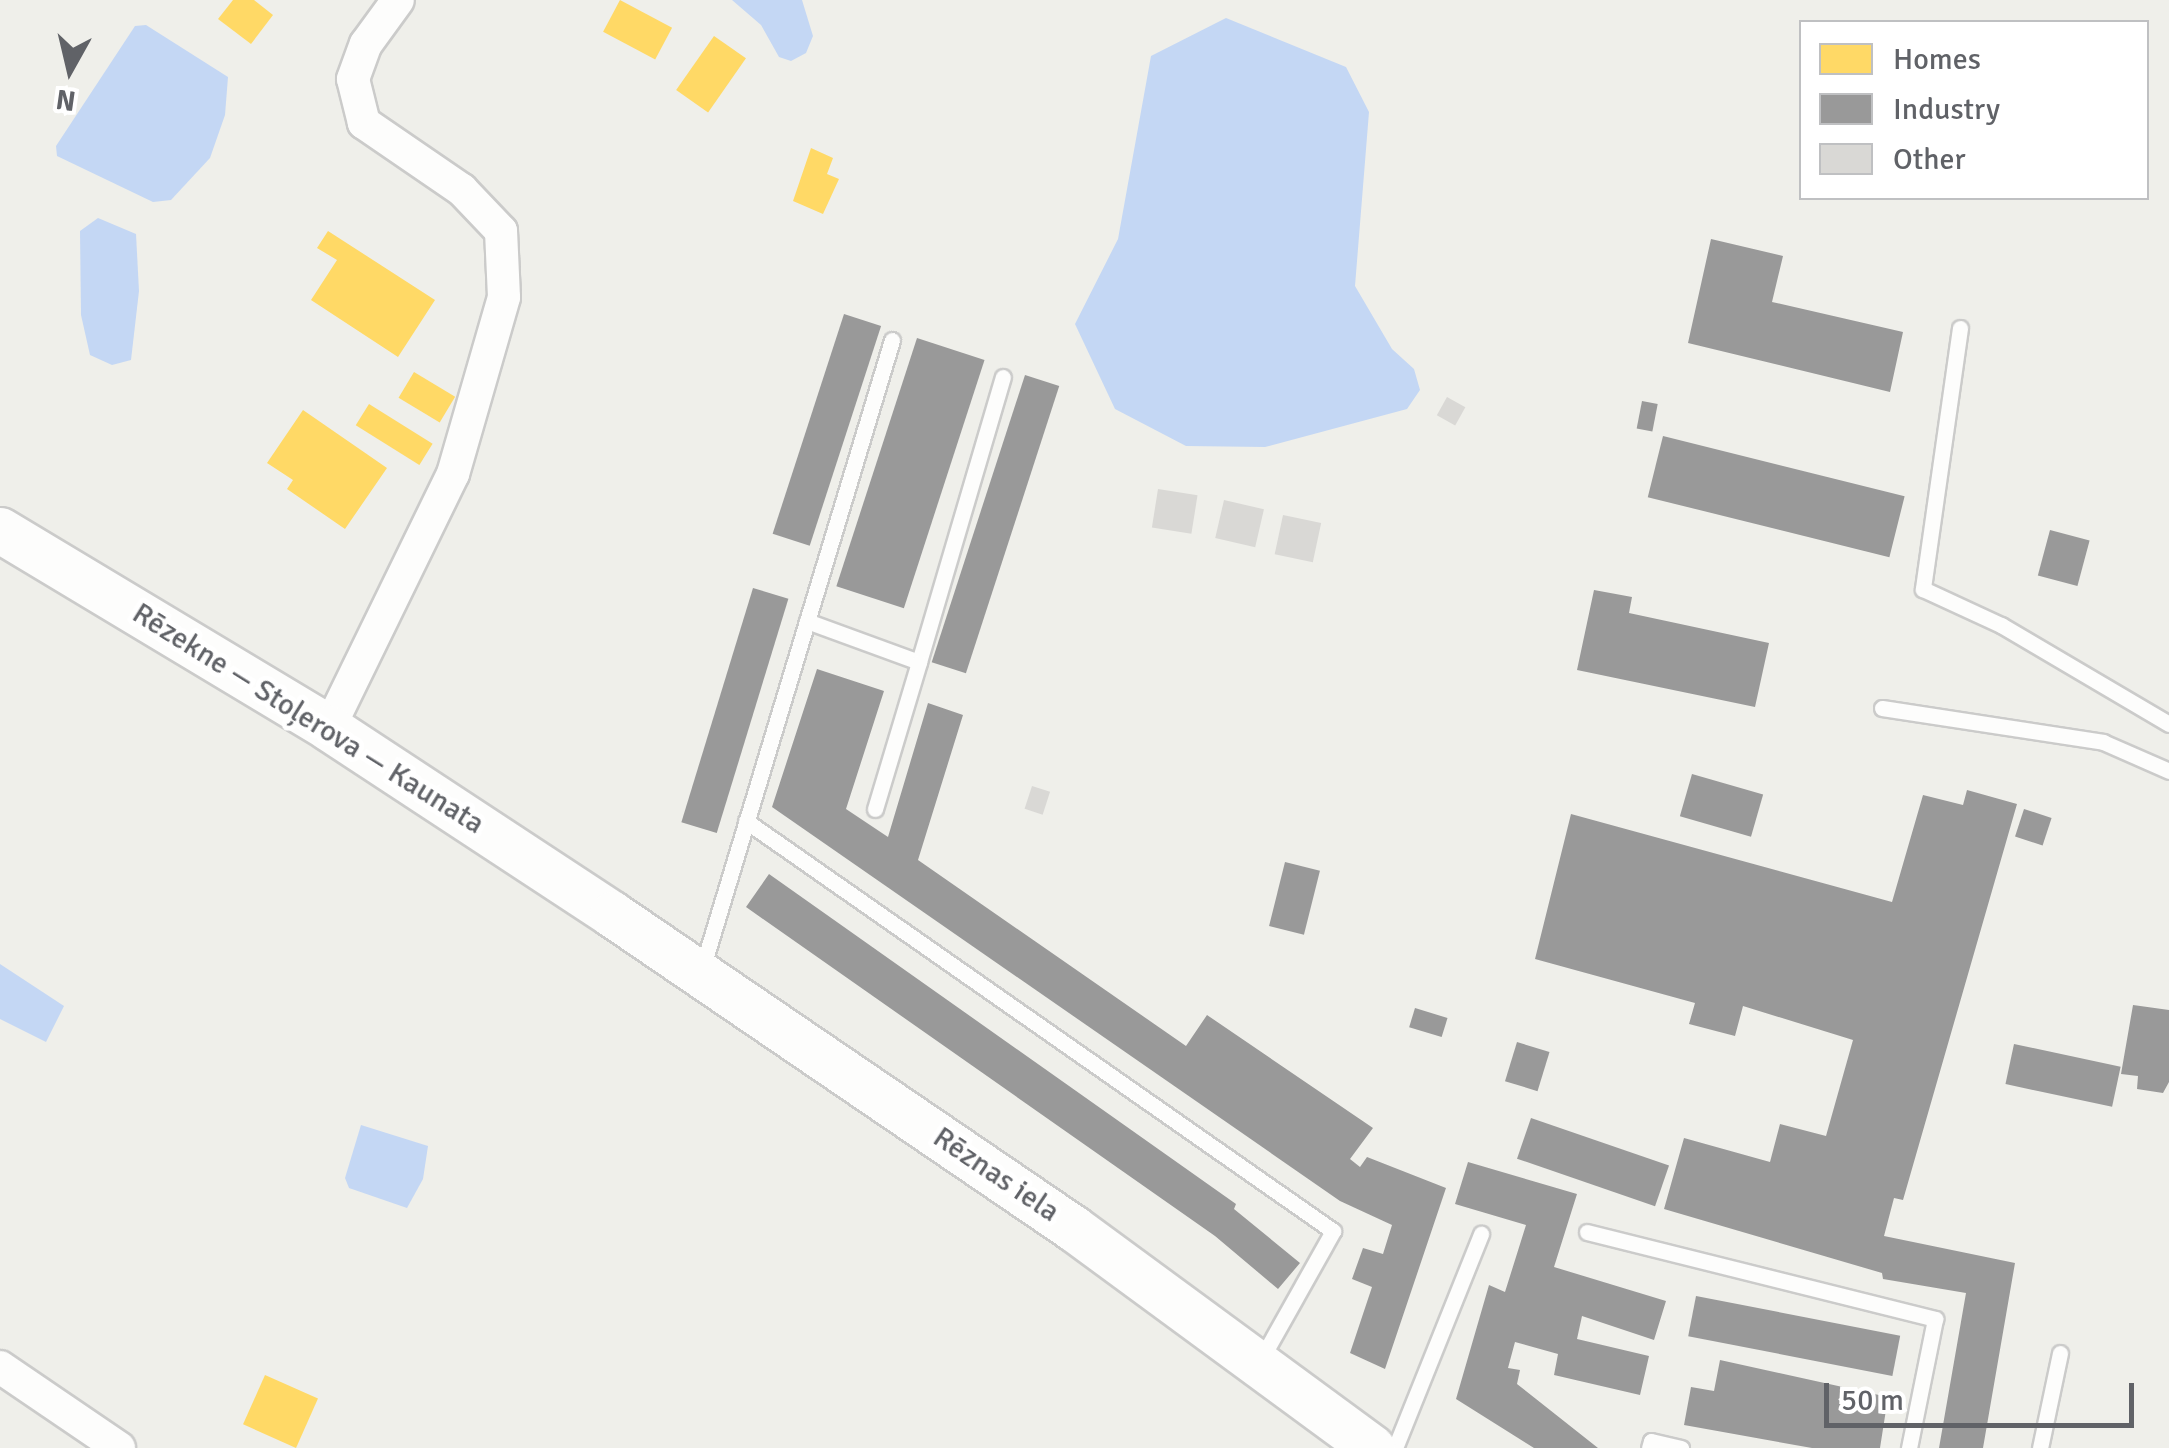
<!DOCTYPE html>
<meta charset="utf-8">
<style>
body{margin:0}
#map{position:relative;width:2169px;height:1448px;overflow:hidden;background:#efefea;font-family:Signika,sans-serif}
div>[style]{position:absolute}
.water>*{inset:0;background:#c4d7f4}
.homes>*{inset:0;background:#ffd966;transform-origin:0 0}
.industry>*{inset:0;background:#999;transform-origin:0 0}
.building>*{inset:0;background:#d9d8d5;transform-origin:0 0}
.roads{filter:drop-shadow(2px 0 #cbcbca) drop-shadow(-2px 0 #cbcbca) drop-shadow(0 2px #cbcbca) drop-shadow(0 -2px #cbcbca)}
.lane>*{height:15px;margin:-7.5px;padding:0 7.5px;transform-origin:7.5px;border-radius:7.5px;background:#fdfdfc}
.street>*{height:32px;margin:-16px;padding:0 16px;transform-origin:16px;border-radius:16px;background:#fdfdfc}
.secondary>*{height:45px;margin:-22.5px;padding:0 22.5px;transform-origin:22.5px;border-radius:22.5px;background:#fdfdfc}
span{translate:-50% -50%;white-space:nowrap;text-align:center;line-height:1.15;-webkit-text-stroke:10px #fff;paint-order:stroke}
.street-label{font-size:30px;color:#606267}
.legend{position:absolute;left:1799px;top:20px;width:350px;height:180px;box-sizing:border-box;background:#fff;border:2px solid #bfc0c2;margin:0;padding:12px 18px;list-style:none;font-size:30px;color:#606267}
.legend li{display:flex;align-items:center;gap:20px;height:50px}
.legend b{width:50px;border:2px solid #bfc0c2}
.north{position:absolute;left:20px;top:20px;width:100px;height:100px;-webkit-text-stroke:8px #fff;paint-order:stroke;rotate:188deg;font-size:28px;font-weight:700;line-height:40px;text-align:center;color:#606267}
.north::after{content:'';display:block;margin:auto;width:35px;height:45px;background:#606267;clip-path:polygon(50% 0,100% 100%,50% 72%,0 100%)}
.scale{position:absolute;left:1824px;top:1383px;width:310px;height:45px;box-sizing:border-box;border:5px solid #606267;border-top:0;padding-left:12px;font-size:30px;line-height:35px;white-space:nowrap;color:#606267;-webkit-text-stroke:8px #fff;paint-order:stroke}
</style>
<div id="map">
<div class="water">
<i style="clip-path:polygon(732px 0,802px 0,813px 36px,806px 53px,791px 61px,779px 57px,761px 25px)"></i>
<i style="clip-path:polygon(1226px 18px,1346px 67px,1369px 112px,1355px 286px,1392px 349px,1414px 369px,1420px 390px,1407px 409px,1265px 447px,1186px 446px,1115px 409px,1075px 324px,1118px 239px,1151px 56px)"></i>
<i style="clip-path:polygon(146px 25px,228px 77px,225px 115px,210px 158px,171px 200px,153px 202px,57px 156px,56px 146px,135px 26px)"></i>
<i style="clip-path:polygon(98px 218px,136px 234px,139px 291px,131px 360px,112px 365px,90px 355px,81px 315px,80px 231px)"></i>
<i style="clip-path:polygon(0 964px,64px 1006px,46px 1042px,0 1019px)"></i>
<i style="clip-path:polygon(361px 1125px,428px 1146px,423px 1179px,407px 1208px,349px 1188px,345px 1178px)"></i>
</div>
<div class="homes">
<i style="clip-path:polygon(233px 0,254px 0,273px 15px,251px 44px,218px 19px)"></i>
<i style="left:620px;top:0;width:59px;height:36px;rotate:28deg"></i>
<i style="left:714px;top:36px;width:39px;height:66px;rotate:35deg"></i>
<i style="clip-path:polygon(811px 148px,833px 158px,827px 174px,839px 179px,823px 214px,793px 201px)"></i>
<i style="clip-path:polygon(328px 231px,435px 300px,398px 357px,311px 300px,337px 260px,317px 248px)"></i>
<i style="left:414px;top:372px;width:48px;height:30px;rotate:31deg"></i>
<i style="left:369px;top:404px;width:75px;height:25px;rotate:32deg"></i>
<i style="clip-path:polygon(303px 410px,387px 468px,345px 529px,287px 489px,293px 480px,267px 463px)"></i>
<i style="left:265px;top:1375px;width:58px;height:54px;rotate:24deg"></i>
</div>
<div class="industry">
<i style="clip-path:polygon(1711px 239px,1783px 256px,1772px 302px,1903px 332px,1890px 392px,1688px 343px)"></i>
<i style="left:844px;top:314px;width:39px;height:231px;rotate:18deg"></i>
<i style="left:917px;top:338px;width:71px;height:261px;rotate:18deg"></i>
<i style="left:1025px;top:375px;width:36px;height:302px;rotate:18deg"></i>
<i style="left:1642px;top:401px;width:16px;height:28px;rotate:11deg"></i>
<i style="left:1663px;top:436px;width:249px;height:63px;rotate:14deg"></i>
<i style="left:2050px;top:530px;width:41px;height:47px;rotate:15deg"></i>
<i style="left:753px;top:588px;width:37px;height:245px;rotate:17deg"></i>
<i style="clip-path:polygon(1594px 590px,1632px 597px,1629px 613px,1769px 643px,1755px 707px,1577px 670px)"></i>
<i style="clip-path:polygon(817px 669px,884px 691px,846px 809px,888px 837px,928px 703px,963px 715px,918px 860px,1186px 1046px,1207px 1015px,1373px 1128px,1350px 1159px,1360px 1167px,1367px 1157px,1446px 1188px,1385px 1369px,1350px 1353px,1372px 1287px,1352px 1279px,1363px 1248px,1383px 1254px,1392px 1225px,1340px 1201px,772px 807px)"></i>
<i style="left:1692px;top:774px;width:74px;height:44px;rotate:16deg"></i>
<i style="clip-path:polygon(1967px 790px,2017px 804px,1903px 1200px,1894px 1198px,1884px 1236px,2015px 1263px,1983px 1448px,1939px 1448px,1966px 1293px,1883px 1279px,1882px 1273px,1664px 1209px,1684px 1138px,1770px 1162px,1780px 1124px,1826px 1136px,1853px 1040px,1743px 1006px,1735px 1036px,1689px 1024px,1695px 1003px,1535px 959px,1571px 814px,1892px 902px,1923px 795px,1963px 805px)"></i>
<i style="left:2024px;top:809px;width:29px;height:29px;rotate:18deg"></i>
<i style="left:1285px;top:862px;width:36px;height:66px;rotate:14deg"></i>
<i style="clip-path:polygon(769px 874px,1236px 1204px,1234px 1209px,1300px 1263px,1278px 1289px,1215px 1236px,746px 907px)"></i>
<i style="clip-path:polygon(2133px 1005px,2169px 1010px,2169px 1082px,2163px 1093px,2137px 1089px,2138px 1076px,2121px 1074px)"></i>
<i style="left:1415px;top:1008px;width:34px;height:20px;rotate:17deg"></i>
<i style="left:1517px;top:1042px;width:34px;height:41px;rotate:17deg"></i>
<i style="left:2014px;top:1044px;width:109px;height:41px;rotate:12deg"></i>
<i style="left:1531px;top:1118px;width:146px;height:43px;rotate:19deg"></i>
<i style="clip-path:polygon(1468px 1162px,1577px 1194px,1554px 1267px,1666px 1301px,1654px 1340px,1582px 1316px,1577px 1339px,1649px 1356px,1640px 1395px,1554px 1375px,1558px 1354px,1515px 1342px,1508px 1368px,1520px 1370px,1517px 1384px,1598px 1448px,1534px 1448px,1456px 1399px,1489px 1285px,1505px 1292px,1526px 1225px,1455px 1204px)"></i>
<i style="left:1696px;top:1296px;width:208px;height:41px;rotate:11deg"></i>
<i style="clip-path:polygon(1720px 1360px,1888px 1397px,1880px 1448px,1812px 1448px,1684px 1425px,1691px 1387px,1714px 1391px)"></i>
</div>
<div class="building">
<i style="left:1447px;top:397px;width:21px;height:21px;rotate:29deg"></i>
<i style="left:1158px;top:489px;width:40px;height:39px;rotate:9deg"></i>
<i style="left:1224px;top:500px;width:41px;height:39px;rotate:13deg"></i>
<i style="left:1283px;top:515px;width:39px;height:40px;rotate:12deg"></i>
<i style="left:1032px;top:786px;width:19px;height:24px;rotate:18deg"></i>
</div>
<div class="roads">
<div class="lane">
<i style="left:1960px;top:328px;width:264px;rotate:98.1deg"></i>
<i style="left:1923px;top:589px;width:86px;rotate:24.8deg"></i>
<i style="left:2001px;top:625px;width:195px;rotate:30.5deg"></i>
<i style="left:807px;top:621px;width:119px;rotate:20.1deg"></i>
<i style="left:919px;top:662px;width:297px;rotate:-73.6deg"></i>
<i style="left:1882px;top:708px;width:224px;rotate:8.7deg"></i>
<i style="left:2103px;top:742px;width:72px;rotate:23.7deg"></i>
<i style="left:875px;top:809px;width:153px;rotate:-73.3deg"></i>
<i style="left:746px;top:821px;width:716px;rotate:34.93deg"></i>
<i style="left:1333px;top:1231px;width:149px;rotate:119.3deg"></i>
<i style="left:702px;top:969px;width:657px;rotate:-73.19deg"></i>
<i style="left:1587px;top:1232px;width:359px;rotate:14deg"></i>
<i style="left:1935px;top:1319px;width:132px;rotate:101.4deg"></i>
<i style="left:1395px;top:1448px;width:231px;rotate:-68.1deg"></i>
<i style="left:1649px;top:1448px;width:7px;rotate:-74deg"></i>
<i style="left:1651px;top:1441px;width:31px;rotate:13deg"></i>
<i style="left:2040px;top:1448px;width:97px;rotate:-78.1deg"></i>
</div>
<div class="street">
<i style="left:329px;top:728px;width:283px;rotate:-64deg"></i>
<i style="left:453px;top:474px;width:184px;rotate:-73.9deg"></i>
<i style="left:504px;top:297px;width:66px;rotate:-92.6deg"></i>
<i style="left:501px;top:231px;width:57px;rotate:-133.6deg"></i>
<i style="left:462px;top:190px;width:119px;rotate:-145.6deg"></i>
<i style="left:364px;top:123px;width:45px;rotate:-104deg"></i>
<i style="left:353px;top:79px;width:37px;rotate:-70deg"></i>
<i style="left:366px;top:44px;width:54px;rotate:-54deg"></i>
<i style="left:0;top:1367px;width:144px;rotate:34.2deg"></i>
</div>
<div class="secondary">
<i style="left:0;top:530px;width:384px;rotate:31deg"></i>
<i style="left:329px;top:728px;width:339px;rotate:33.3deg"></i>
<i style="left:612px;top:914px;width:558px;rotate:34.26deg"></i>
<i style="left:1073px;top:1228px;width:371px;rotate:36.3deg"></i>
</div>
</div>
<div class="street-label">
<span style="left:308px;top:719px;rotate:32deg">Rēzekne — Stoļerova — Kaunata</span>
<span style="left:996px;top:1175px;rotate:34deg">Rēznas iela</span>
</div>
<ul class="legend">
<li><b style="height:28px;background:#ffd966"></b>Homes</li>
<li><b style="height:28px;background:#999"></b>Industry</li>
<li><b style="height:28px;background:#d9d8d5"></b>Other</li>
</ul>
<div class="north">N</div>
<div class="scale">50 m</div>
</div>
